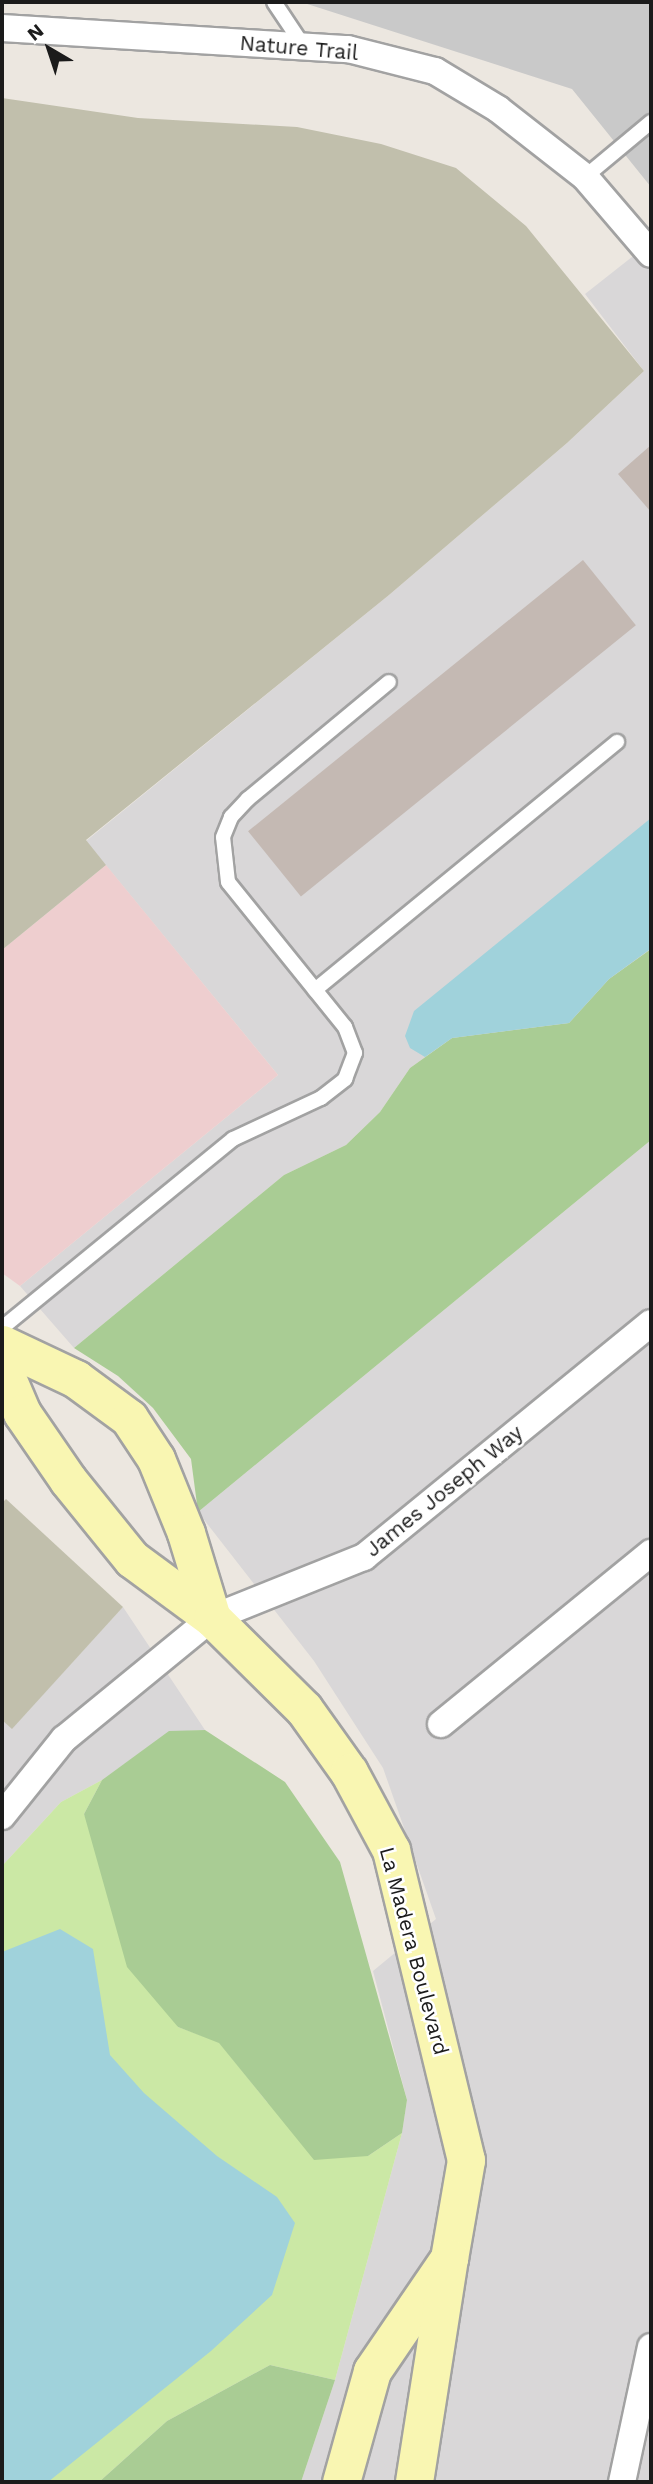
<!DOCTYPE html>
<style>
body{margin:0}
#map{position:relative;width:653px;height:2484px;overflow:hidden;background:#ece7e0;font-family:"Work Sans",sans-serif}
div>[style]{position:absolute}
.residential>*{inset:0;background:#d9d7d8}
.commercial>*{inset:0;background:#eececf}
.religious>*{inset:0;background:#c9c9c9}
.construction>*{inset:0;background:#c1bfac}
.grass>*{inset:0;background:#cbe8a5}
.forest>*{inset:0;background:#a9cc94}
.water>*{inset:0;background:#a0d2db}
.building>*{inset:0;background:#c4b9b3;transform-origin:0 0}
.roads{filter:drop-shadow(2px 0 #a2a2a2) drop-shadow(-2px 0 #a2a2a2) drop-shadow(0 2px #a2a2a2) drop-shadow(0 -2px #a2a2a2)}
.lane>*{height:14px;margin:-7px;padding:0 7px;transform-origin:7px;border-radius:7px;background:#fff}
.street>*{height:26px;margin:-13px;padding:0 13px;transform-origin:13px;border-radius:13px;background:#fff}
.secondary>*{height:37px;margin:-18.5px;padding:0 18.5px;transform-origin:18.5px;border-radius:18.5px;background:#f9f6b2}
span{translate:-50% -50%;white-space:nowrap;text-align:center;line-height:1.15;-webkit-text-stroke:5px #fff;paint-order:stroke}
.street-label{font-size:21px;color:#1b1b1b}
.frame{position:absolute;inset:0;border:4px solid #1b1b1b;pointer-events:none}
.north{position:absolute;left:14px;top:14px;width:70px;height:70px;-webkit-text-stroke:5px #fff;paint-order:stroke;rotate:321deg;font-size:19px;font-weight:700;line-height:28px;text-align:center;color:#1b1b1b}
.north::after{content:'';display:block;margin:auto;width:24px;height:32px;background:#1b1b1b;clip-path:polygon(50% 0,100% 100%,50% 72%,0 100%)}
</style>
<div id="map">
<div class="residential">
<i style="clip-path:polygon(651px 242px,651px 949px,609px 979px,569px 1023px,452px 1038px,410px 1068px,380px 1112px,346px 1145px,284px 1175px,74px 1348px,20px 1286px,278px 1075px,86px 841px,389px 595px,567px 443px,644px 371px,585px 294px)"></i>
<i style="clip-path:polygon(651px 1140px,651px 2482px,301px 2482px,335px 2380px,402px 2133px,407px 2100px,373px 1971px,436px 1919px,383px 1768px,314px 1661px,198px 1512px)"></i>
<i style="clip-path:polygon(123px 1607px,205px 1730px,169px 1732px,102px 1780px,61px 1802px,2px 1866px,2px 1720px,12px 1728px)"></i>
</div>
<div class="commercial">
<i style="clip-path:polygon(106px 865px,278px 1075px,20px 1286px,2px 1273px,2px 950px)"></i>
</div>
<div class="religious">
<i style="clip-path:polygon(301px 2px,651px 2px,651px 187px,572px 89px)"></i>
</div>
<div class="construction">
<i style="clip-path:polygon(2px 98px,138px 118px,297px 127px,381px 144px,456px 168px,526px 226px,644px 371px,567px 443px,389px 595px,86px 840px,106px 865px,2px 950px)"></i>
<i style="clip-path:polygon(6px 1499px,123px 1607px,12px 1729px,2px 1720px,2px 1503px)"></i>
</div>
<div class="grass">
<i style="clip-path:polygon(102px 1780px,84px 1814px,178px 2027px,219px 2042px,267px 2102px,368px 2156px,402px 2133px,335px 2380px,270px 2365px,167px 2421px,99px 2482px,2px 2482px,2px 1866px,61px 1802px)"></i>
</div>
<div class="forest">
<i style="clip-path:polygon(651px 949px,651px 1140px,198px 1512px,191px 1459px,153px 1408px,118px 1376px,74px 1348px,284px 1175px,346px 1145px,380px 1112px,410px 1068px,452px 1038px,569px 1023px,609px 979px)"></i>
<i style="clip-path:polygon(205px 1730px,285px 1782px,340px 1862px,407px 2100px,402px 2133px,368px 2156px,314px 2160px,219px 2043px,178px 2027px,127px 1967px,84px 1814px,102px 1780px,169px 1731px)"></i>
<i style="clip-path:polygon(270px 2365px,335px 2380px,301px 2482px,99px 2482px,167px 2421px)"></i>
</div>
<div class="water">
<i style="clip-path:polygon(651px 818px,649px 950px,609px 979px,569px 1023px,452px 1038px,425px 1057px,410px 1048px,405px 1036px,414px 1011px)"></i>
<i style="clip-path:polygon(60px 1929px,93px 1949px,110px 2055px,144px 2093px,217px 2156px,277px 2197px,295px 2223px,272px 2295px,211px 2351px,48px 2482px,2px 2482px,2px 1952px)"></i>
</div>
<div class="building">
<i style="clip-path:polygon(651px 445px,651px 512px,618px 474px)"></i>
<i style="left:583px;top:560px;width:84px;height:431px;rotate:51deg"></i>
</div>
<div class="roads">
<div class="lane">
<i style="left:274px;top:2px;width:54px;rotate:56.3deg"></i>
<i style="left:585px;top:177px;width:86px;rotate:-39.8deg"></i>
<i style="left:315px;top:990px;width:391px;rotate:-39.4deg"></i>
<i style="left:2px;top:1328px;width:298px;rotate:-39.3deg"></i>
<i style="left:233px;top:1139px;width:97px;rotate:-25deg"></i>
<i style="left:321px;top:1098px;width:31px;rotate:-38deg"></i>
<i style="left:345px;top:1079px;width:28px;rotate:-69deg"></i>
<i style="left:355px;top:1053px;width:28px;rotate:-111deg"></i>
<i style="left:345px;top:1027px;width:186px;rotate:-128.9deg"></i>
<i style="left:228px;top:882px;width:45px;rotate:-96.3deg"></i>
<i style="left:223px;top:837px;width:22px;rotate:-68deg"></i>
<i style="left:231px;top:817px;width:25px;rotate:-47deg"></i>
<i style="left:248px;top:799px;width:183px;rotate:-39.7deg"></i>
</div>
<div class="street">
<i style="left:2px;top:28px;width:347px;rotate:3.5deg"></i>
<i style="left:348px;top:49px;width:90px;rotate:14.2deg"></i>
<i style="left:435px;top:71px;width:74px;rotate:31.1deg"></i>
<i style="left:498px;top:109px;width:110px;rotate:38deg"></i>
<i style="left:585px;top:177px;width:101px;rotate:49.4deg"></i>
<i style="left:441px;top:1724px;width:271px;rotate:-39.2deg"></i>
<i style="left:2px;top:1816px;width:99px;rotate:-51.2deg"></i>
<i style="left:64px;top:1739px;width:191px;rotate:-39.3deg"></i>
<i style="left:212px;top:1618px;width:164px;rotate:-21.9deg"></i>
<i style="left:364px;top:1557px;width:370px;rotate:-39.2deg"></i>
<i style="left:622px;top:2482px;width:138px;rotate:-77.9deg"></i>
</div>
<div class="secondary">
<i style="left:2px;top:1344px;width:82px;rotate:25.3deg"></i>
<i style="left:76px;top:1379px;width:66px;rotate:36.3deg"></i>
<i style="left:129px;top:1418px;width:49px;rotate:56.6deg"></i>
<i style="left:156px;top:1459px;width:80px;rotate:67.9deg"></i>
<i style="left:186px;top:1533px;width:89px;rotate:73deg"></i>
<i style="left:2px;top:1366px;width:51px;rotate:66.9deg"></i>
<i style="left:22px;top:1413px;width:81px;rotate:55.5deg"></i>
<i style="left:68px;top:1480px;width:102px;rotate:51deg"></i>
<i style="left:132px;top:1559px;width:99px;rotate:36.4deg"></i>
<i style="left:212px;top:1618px;width:129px;rotate:44.7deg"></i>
<i style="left:304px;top:1709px;width:77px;rotate:54.5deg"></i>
<i style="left:349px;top:1772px;width:89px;rotate:61.7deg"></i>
<i style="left:391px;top:1850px;width:319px;rotate:76.4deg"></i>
<i style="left:466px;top:2160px;width:99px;rotate:99.8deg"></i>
<i style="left:341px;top:2482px;width:115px;rotate:-74.4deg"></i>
<i style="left:372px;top:2371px;width:137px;rotate:-55.7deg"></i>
<i style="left:449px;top:2258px;width:227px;rotate:98.9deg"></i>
</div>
</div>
<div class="street-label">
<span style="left:299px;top:48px;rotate:5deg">Nature Trail</span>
<span style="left:444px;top:1491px;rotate:-39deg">James Joseph Way</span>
<span style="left:414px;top:1951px;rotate:75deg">La Madera Boulevard</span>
</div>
<div class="frame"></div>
<div class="north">N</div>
</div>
